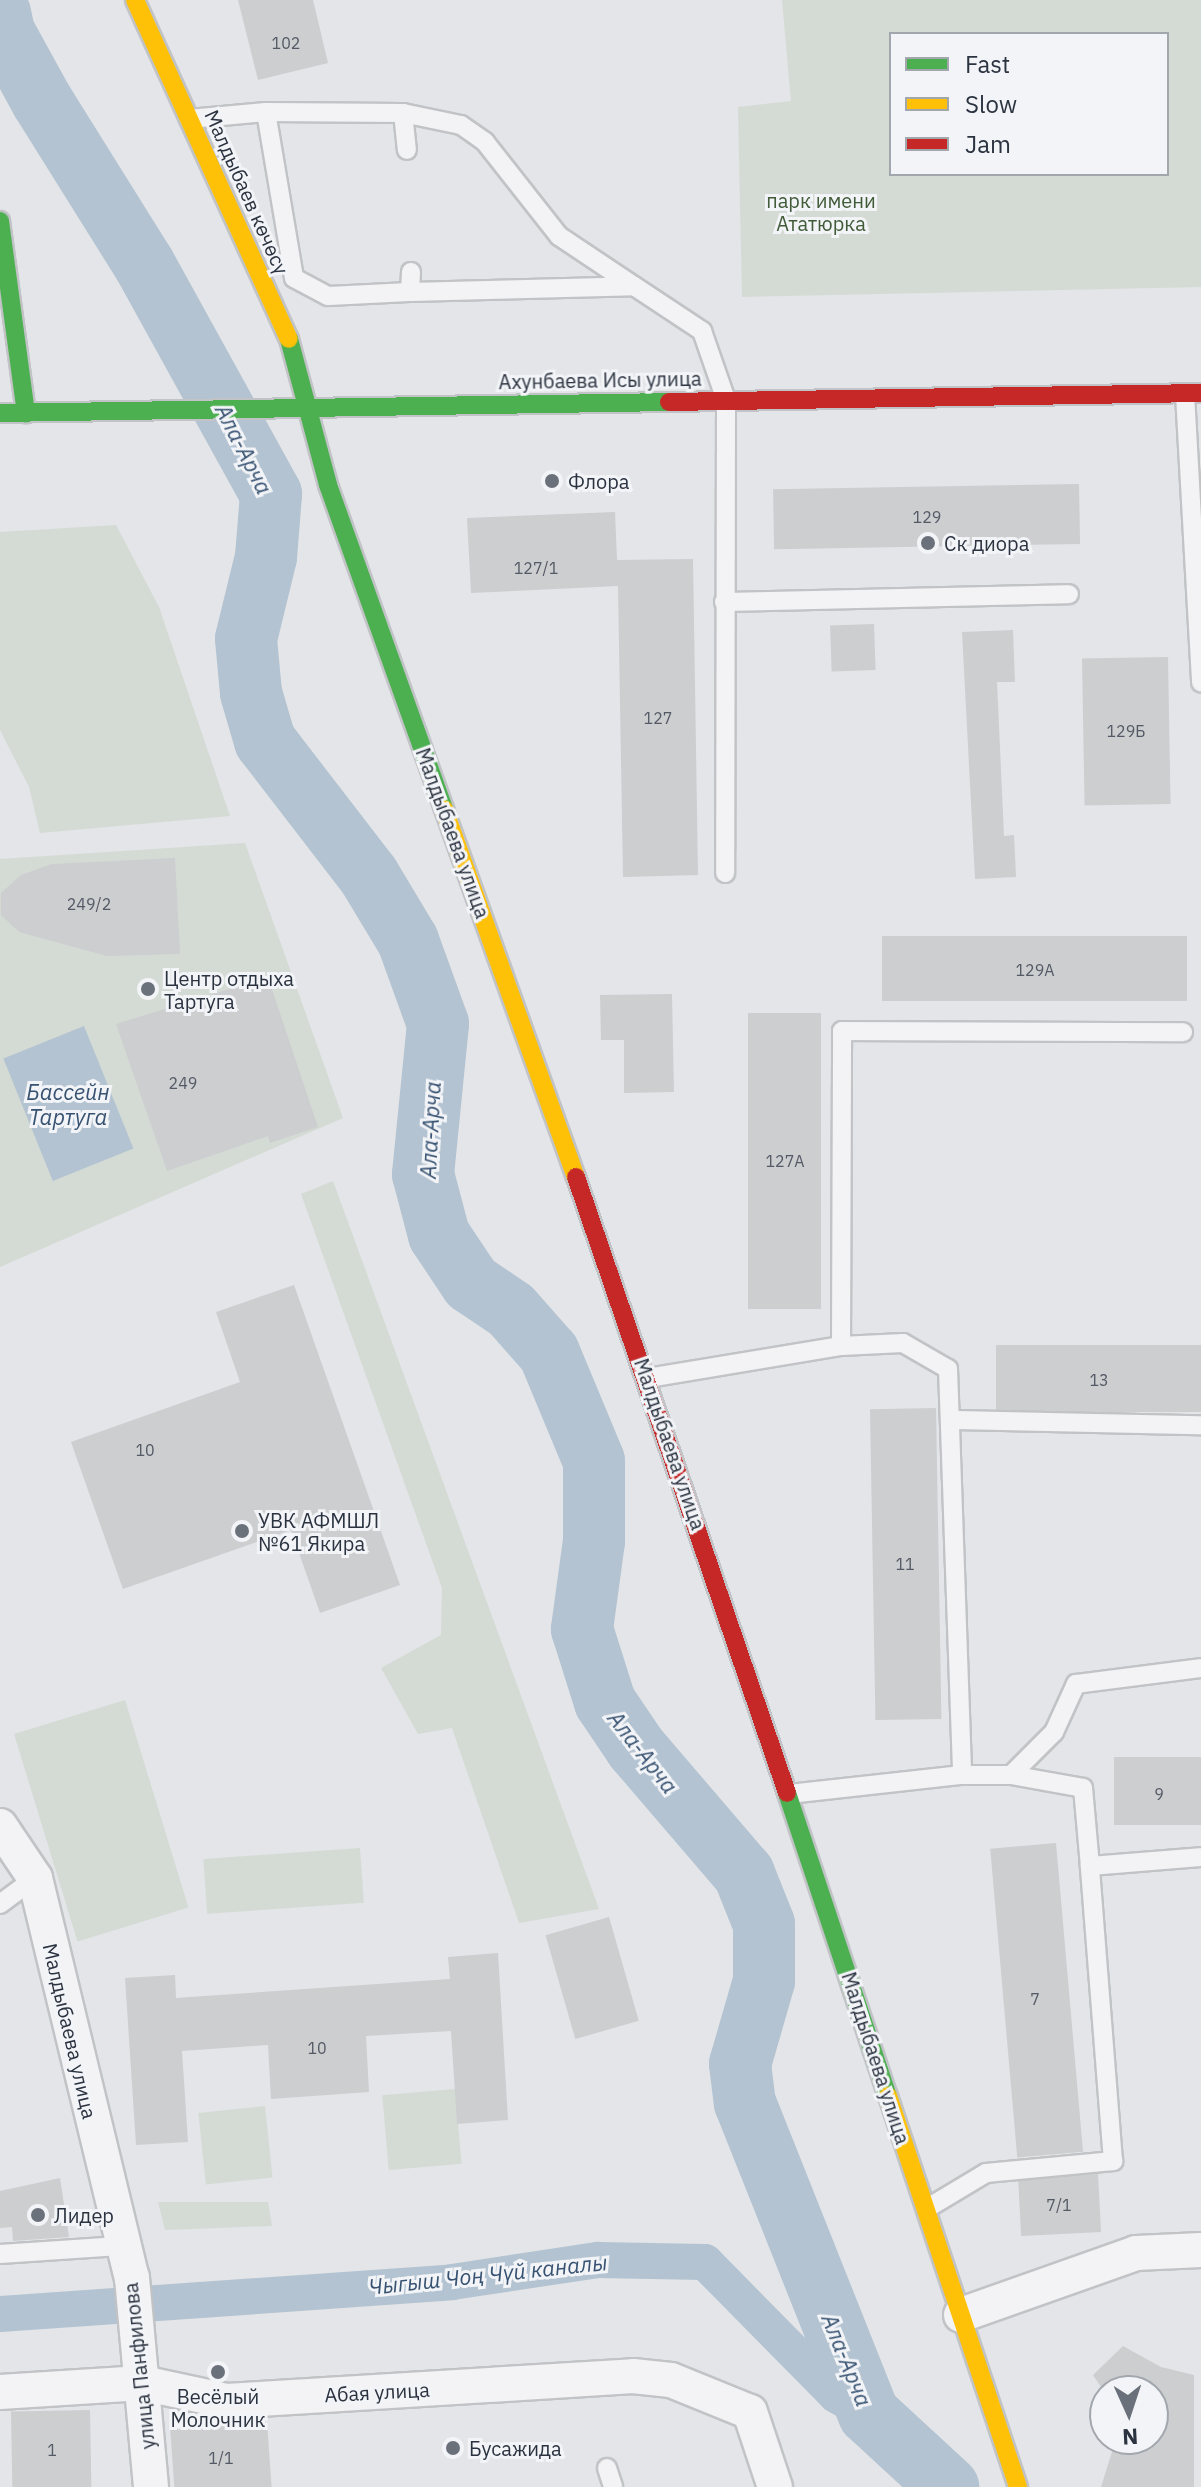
<!DOCTYPE html>
<meta charset="utf-8">
<style>
body{margin:0}
#map{position:relative;width:1201px;height:2487px;overflow:hidden;background:#e3e5e8;font-family:"IBM Plex Sans",sans-serif}
div>[style]{position:absolute}
.green>*{inset:0;background:#d4dbd4;transform-origin:0 0}
.water>*{inset:0;background:#b3c3d1;transform-origin:0 0}
.canal>*{height:36px;margin:-18px;padding:0 18px;transform-origin:18px;border-radius:18px;background:#b3c3d1}
.river>*{height:62px;margin:-31px;padding:0 31px;transform-origin:31px;border-radius:31px;background:#b3c3d1}
.building>*{inset:0;background:#ccced0;transform-origin:0 0}
.roads{filter:drop-shadow(2px 0 #c1c3c6) drop-shadow(-2px 0 #c1c3c6) drop-shadow(0 2px #c1c3c6) drop-shadow(0 -2px #c1c3c6)}
.lane>*{height:18px;margin:-9px;padding:0 9px;transform-origin:9px;border-radius:9px;background:#f3f3f5}
.street>*{height:34px;margin:-17px;padding:0 17px;transform-origin:17px;border-radius:17px;background:#f3f3f5}
.fast>*{height:18px;margin:-9px;padding:0 9px;transform-origin:9px;border-radius:9px;background:#4caf50}
.slow>*{height:18px;margin:-9px;padding:0 9px;transform-origin:9px;border-radius:9px;background:#ffc107}
.jam>*{height:18px;margin:-9px;padding:0 9px;transform-origin:9px;border-radius:9px;background:#c62828}
.dots>*{width:22px;height:22px;translate:-50% -50%;box-sizing:border-box;border:4px solid #f2f4f7;border-radius:50%}
span{translate:-50% -50%;white-space:nowrap;text-align:center;line-height:1.15;-webkit-text-stroke:6px #f2f4f7;paint-order:stroke}
.number-label{font-size:16px;color:#545a65}
.number-label span{-webkit-text-stroke-width:0}
.street-label{font-size:20px;color:#2b3340}
.park-label{font-size:20px;color:#415b39}
.poi-label{font-size:20px;color:#2b3340}
.left{translate:0 -50%;text-align:left}
.water-label{font-size:22px;color:#385372;font-style:italic}
.legend{position:absolute;left:889px;top:32px;width:280px;height:144px;box-sizing:border-box;background:#f2f4f7;border:2px solid #a2a7ae;margin:0;padding:10px 14px;list-style:none;font-size:24px;color:#2b3340}
.legend li{display:flex;align-items:center;gap:16px;height:40px}
.legend b{width:40px;border:2px solid #a2a7ae}
.north{position:absolute;left:1089px;top:2375px;width:80px;height:80px;box-sizing:border-box;background:#f2f4f7;border:2px solid #a2a7ae;border-radius:50%;rotate:177deg;font-size:22px;font-weight:700;line-height:32px;text-align:center;color:#2b3340}
.north::after{content:'';display:block;margin:auto;width:28px;height:36px;background:#6b717b;clip-path:polygon(50% 0,100% 100%,50% 72%,0 100%)}
</style>
<div id="map">
<div class="green">
<i style="clip-path:polygon(evenodd,782px 0,1201px 0,1201px 287px,742px 297px,738px 107px,791px 101px,782px 0,891px 34px,1167px 34px,1167px 174px,891px 174px,891px 34px)"></i>
<i style="clip-path:polygon(116px 525px,159px 607px,230px 816px,40px 833px,29px 787px,0 730px,0 532px)"></i>
<i style="clip-path:polygon(245px 843px,343px 1118px,0 1267px,0 859px)"></i>
<i style="clip-path:polygon(333px 1181px,599px 1909px,519px 1923px,452px 1728px,418px 1734px,381px 1668px,441px 1635px,442px 1588px,301px 1194px)"></i>
<i style="left:125px;top:1700px;width:217px;height:116px;rotate:73deg"></i>
<i style="left:360px;top:1848px;width:55px;height:157px;rotate:86deg"></i>
<i style="left:455px;top:2089px;width:75px;height:73px;rotate:85deg"></i>
<i style="left:265px;top:2106px;width:72px;height:67px;rotate:84deg"></i>
<i style="clip-path:polygon(158px 2202px,268px 2202px,272px 2226px,165px 2230px)"></i>
</div>
<div class="water">
<i style="left:84px;top:1026px;width:132px;height:87px;rotate:68deg"></i>
</div>
<div class="canal">
<i style="left:0;top:2314px;width:453px;rotate:-4deg"></i>
<i style="left:452px;top:2282px;width:148px;rotate:-8.6deg"></i>
<i style="left:598px;top:2260px;width:107px;rotate:1.1deg"></i>
<i style="left:705px;top:2262px;width:187px;rotate:45.4deg"></i>
<i style="left:836px;top:2395px;width:38px;rotate:30deg"></i>
</div>
<div class="river">
<i style="left:0;top:13px;width:19px;rotate:78deg"></i>
<i style="left:4px;top:32px;width:79px;rotate:61.2deg"></i>
<i style="left:42px;top:101px;width:192px;rotate:58deg"></i>
<i style="left:144px;top:264px;width:263px;rotate:61.1deg"></i>
<i style="left:271px;top:494px;width:63px;rotate:94.5deg"></i>
<i style="left:266px;top:557px;width:84px;rotate:103.7deg"></i>
<i style="left:246px;top:639px;width:54px;rotate:84.7deg"></i>
<i style="left:251px;top:693px;width:50px;rotate:73.7deg"></i>
<i style="left:265px;top:741px;width:170px;rotate:52.4deg"></i>
<i style="left:369px;top:876px;width:76px;rotate:59deg"></i>
<i style="left:408px;top:941px;width:88px;rotate:70.1deg"></i>
<i style="left:438px;top:1024px;width:151px;rotate:95.7deg"></i>
<i style="left:423px;top:1174px;width:63px;rotate:75.3deg"></i>
<i style="left:439px;top:1235px;width:58px;rotate:56.3deg"></i>
<i style="left:471px;top:1283px;width:48px;rotate:34deg"></i>
<i style="left:511px;top:1310px;width:57px;rotate:48.5deg"></i>
<i style="left:549px;top:1353px;width:117px;rotate:67.4deg"></i>
<i style="left:594px;top:1461px;width:80px;rotate:90deg"></i>
<i style="left:594px;top:1541px;width:89px;rotate:97.8deg"></i>
<i style="left:582px;top:1629px;width:77px;rotate:72.5deg"></i>
<i style="left:605px;top:1702px;width:55px;rotate:56deg"></i>
<i style="left:636px;top:1748px;width:166px;rotate:49.4deg"></i>
<i style="left:744px;top:1874px;width:54px;rotate:68.2deg"></i>
<i style="left:764px;top:1924px;width:57px;rotate:90deg"></i>
<i style="left:764px;top:1981px;width:86px;rotate:106.1deg"></i>
<i style="left:740px;top:2064px;width:39px;rotate:83deg"></i>
<i style="left:745px;top:2103px;width:335px;rotate:68.3deg"></i>
<i style="left:869px;top:2414px;width:108px;rotate:42.7deg"></i>
</div>
<div class="building">
<i style="clip-path:polygon(238px 0,313px 0,328px 63px,258px 80px)"></i>
<i style="left:1079px;top:484px;width:60px;height:306px;rotate:89deg"></i>
<i style="clip-path:polygon(615px 512px,617px 560px,693px 559px,698px 875px,623px 877px,618px 586px,471px 593px,467px 518px)"></i>
<i style="left:874px;top:624px;width:46px;height:44px;rotate:88deg"></i>
<i style="clip-path:polygon(1013px 630px,1015px 682px,997px 682px,1004px 836px,1014px 835px,1016px 877px,975px 879px,962px 632px)"></i>
<i style="left:1168px;top:657px;width:147px;height:86px;rotate:89deg"></i>
<i style="clip-path:polygon(175px 858px,180px 954px,107px 956px,19px 932px,1px 915px,1px 893px,21px 875px,52px 864px)"></i>
<i style="left:1187px;top:936px;width:65px;height:305px;rotate:90deg"></i>
<i style="clip-path:polygon(268px 977px,318px 1127px,270px 1143px,268px 1136px,167px 1171px,116px 1024px)"></i>
<i style="clip-path:polygon(672px 994px,674px 1092px,624px 1093px,624px 1040px,601px 1040px,600px 995px)"></i>
<i style="left:821px;top:1013px;width:296px;height:73px;rotate:90deg"></i>
<i style="clip-path:polygon(294px 1285px,400px 1585px,320px 1613px,291px 1530px,123px 1589px,71px 1442px,240px 1382px,216px 1312px)"></i>
<i style="left:1201px;top:1345px;width:67px;height:205px;rotate:90deg"></i>
<i style="left:936px;top:1408px;width:311px;height:66px;rotate:89deg"></i>
<i style="left:1201px;top:1757px;width:68px;height:87px;rotate:90deg"></i>
<i style="left:1056px;top:1843px;width:310px;height:66px;rotate:85deg"></i>
<i style="left:609px;top:1917px;width:108px;height:66px;rotate:74deg"></i>
<i style="clip-path:polygon(498px 1953px,508px 2120px,457px 2124px,451px 2031px,366px 2036px,369px 2092px,271px 2099px,268px 2045px,182px 2051px,188px 2142px,136px 2145px,125px 1978px,175px 1975px,176px 1998px,450px 1979px,448px 1957px)"></i>
<i style="left:1098px;top:2174px;width:58px;height:80px;rotate:87deg"></i>
<i style="clip-path:polygon(60px 2178px,69px 2237px,13px 2241px,12px 2227px,0 2228px,0 2191px)"></i>
<i style="clip-path:polygon(1123px 2346px,1161px 2367px,1194px 2375px,1194px 2487px,1101px 2487px,1116px 2439px,1153px 2439px,1153px 2391px,1105px 2393px,1093px 2375px)"></i>
<i style="left:90px;top:2410px;width:77px;height:79px;rotate:89deg"></i>
<i style="left:267px;top:2422px;width:65px;height:97px;rotate:86deg"></i>
</div>
<div class="roads">
<div class="lane">
<i style="left:266px;top:112px;width:168px;rotate:80.4deg"></i>
<i style="left:294px;top:278px;width:38px;rotate:28deg"></i>
<i style="left:328px;top:296px;width:82px;rotate:-2.8deg"></i>
<i style="left:403px;top:113px;width:59px;rotate:11.7deg"></i>
<i style="left:461px;top:125px;width:29px;rotate:35deg"></i>
<i style="left:485px;top:142px;width:120px;rotate:51.8deg"></i>
<i style="left:559px;top:236px;width:90px;rotate:33.7deg"></i>
<i style="left:189px;top:119px;width:77px;rotate:-5.2deg"></i>
<i style="left:266px;top:112px;width:137px;rotate:0.4deg"></i>
<i style="left:403px;top:113px;width:37px;rotate:84deg"></i>
<i style="left:411px;top:272px;width:20px;rotate:93deg"></i>
<i style="left:410px;top:292px;width:224px;rotate:-1.5deg"></i>
<i style="left:634px;top:286px;width:82px;rotate:33.5deg"></i>
<i style="left:702px;top:331px;width:73px;rotate:70.8deg"></i>
<i style="left:726px;top:400px;width:473px;rotate:90.1deg"></i>
<i style="left:1185px;top:394px;width:289px;rotate:86.8deg"></i>
<i style="left:724px;top:602px;width:345px;rotate:-1.3deg"></i>
<i style="left:841px;top:1346px;width:315px;rotate:-89.8deg"></i>
<i style="left:842px;top:1031px;width:341px;rotate:0.2deg"></i>
<i style="left:648px;top:1378px;width:196px;rotate:-9.4deg"></i>
<i style="left:841px;top:1346px;width:62px;rotate:-2.8deg"></i>
<i style="left:903px;top:1343px;width:52px;rotate:30deg"></i>
<i style="left:948px;top:1369px;width:406px;rotate:88deg"></i>
<i style="left:953px;top:1420px;width:248px;rotate:1.2deg"></i>
<i style="left:1011px;top:1775px;width:61px;rotate:-45deg"></i>
<i style="left:1054px;top:1732px;width:53px;rotate:-65.4deg"></i>
<i style="left:1076px;top:1684px;width:126px;rotate:-7.3deg"></i>
<i style="left:789px;top:1794px;width:174px;rotate:-6.3deg"></i>
<i style="left:962px;top:1775px;width:49px"></i>
<i style="left:1011px;top:1775px;width:73px;rotate:10.2deg"></i>
<i style="left:1083px;top:1788px;width:78px;rotate:84.9deg"></i>
<i style="left:0;top:1904px;width:44px;rotate:-36.6deg"></i>
<i style="left:926px;top:2209px;width:70px;rotate:-31deg"></i>
<i style="left:986px;top:2173px;width:128px;rotate:-5.4deg"></i>
<i style="left:1113px;top:2161px;width:296px;rotate:-94.5deg"></i>
<i style="left:1090px;top:1866px;width:111px;rotate:-4.6deg"></i>
<i style="left:0;top:2254px;width:120px;rotate:-3.8deg"></i>
<i style="left:607px;top:2468px;width:20px;rotate:72deg"></i>
</div>
<div class="street">
<i style="left:0;top:1826px;width:63px;rotate:56.1deg"></i>
<i style="left:35px;top:1878px;width:412px;rotate:76.4deg"></i>
<i style="left:132px;top:2278px;width:210px;rotate:84.8deg"></i>
<i style="left:961px;top:2315px;width:186px;rotate:-19.5deg"></i>
<i style="left:1136px;top:2253px;width:65px;rotate:-2.6deg"></i>
<i style="left:0;top:2392px;width:142px;rotate:-3.6deg"></i>
<i style="left:142px;top:2383px;width:87px;rotate:12deg"></i>
<i style="left:227px;top:2401px;width:407px;rotate:-3.5deg"></i>
<i style="left:633px;top:2376px;width:38px;rotate:6deg"></i>
<i style="left:671px;top:2380px;width:85px;rotate:22.1deg"></i>
<i style="left:750px;top:2412px;width:79px;rotate:71.6deg"></i>
</div>
<div class="fast">
<i style="left:0;top:221px;width:194px;rotate:82.3deg"></i>
<i style="left:289px;top:339px;width:151px;rotate:75deg"></i>
<i style="left:328px;top:485px;width:344px;rotate:70.3deg"></i>
<i style="left:0;top:413px;width:669px;rotate:-0.94deg"></i>
<i style="left:787px;top:1793px;width:319px;rotate:71.6deg"></i>
</div>
<div class="slow">
<i style="left:135px;top:0;width:372px;rotate:65.6deg"></i>
<i style="left:444px;top:809px;width:391px;rotate:70.3deg"></i>
<i style="left:888px;top:2096px;width:412px;rotate:71.6deg"></i>
</div>
<div class="jam">
<i style="left:669px;top:402px;width:532px;rotate:-0.97deg"></i>
<i style="left:576px;top:1177px;width:651px;rotate:71.09deg"></i>
</div>
</div>
<div class="dots">
<i style="left:552px;top:481px;background:#6b717b"></i>
<i style="left:928px;top:543px;background:#6b717b"></i>
<i style="left:148px;top:989px;background:#6b717b"></i>
<i style="left:242px;top:1531px;background:#6b717b"></i>
<i style="left:38px;top:2215px;background:#6b717b"></i>
<i style="left:218px;top:2372px;background:#6b717b"></i>
<i style="left:453px;top:2448px;background:#6b717b"></i>
</div>
<div class="number-label">
<span style="left:286px;top:43px">102</span>
<span style="left:927px;top:517px">129</span>
<span style="left:536px;top:568px">127/1</span>
<span style="left:658px;top:718px">127</span>
<span style="left:1126px;top:731px">129Б</span>
<span style="left:89px;top:904px">249/2</span>
<span style="left:1035px;top:970px">129А</span>
<span style="left:183px;top:1083px">249</span>
<span style="left:785px;top:1161px">127А</span>
<span style="left:1099px;top:1380px">13</span>
<span style="left:145px;top:1450px">10</span>
<span style="left:905px;top:1564px">11</span>
<span style="left:1159px;top:1794px">9</span>
<span style="left:1035px;top:1999px">7</span>
<span style="left:317px;top:2048px">10</span>
<span style="left:1059px;top:2205px">7/1</span>
<span style="left:52px;top:2450px">1</span>
<span style="left:221px;top:2458px">1/1</span>
</div>
<div class="street-label">
<span style="left:247px;top:192px;rotate:66deg">Малдыбаев көчөсү</span>
<span style="left:600px;top:380px;rotate:-1deg">Ахунбаева Исы улица</span>
<span style="left:453px;top:833px;rotate:70deg">Малдыбаева улица</span>
<span style="left:670px;top:1444px;rotate:71deg">Малдыбаева улица</span>
<span style="left:70px;top:2031px;rotate:77deg">Малдыбаева улица</span>
<span style="left:876px;top:2058px;rotate:72deg">Малдыбаева улица</span>
<span style="left:139px;top:2366px;rotate:-96deg">улица Панфилова</span>
<span style="left:377px;top:2392px;rotate:-3deg">Абая улица</span>
</div>
<div class="park-label">
<span style="left:821px;top:212px">парк имени<br>Ататюрка</span>
</div>
<div class="poi-label">
<span class="left" style="left:568px;top:481px">Флора</span>
<span class="left" style="left:944px;top:543px">Ск диора</span>
<span class="left" style="left:164px;top:990px">Центр отдыха<br>Тартуга</span>
<span class="left" style="left:258px;top:1532px">УВК АФМШЛ<br>№61 Якира</span>
<span class="left" style="left:54px;top:2215px">Лидер</span>
<span style="left:218px;top:2408px">Весёлый<br>Молочник</span>
<span class="left" style="left:469px;top:2448px">Бусажида</span>
</div>
<div class="water-label">
<span style="left:244px;top:449px;rotate:63deg">Ала-Арча</span>
<span style="left:68px;top:1104px">Бассейн<br>Тартуга</span>
<span style="left:430px;top:1130px;rotate:-87deg">Ала-Арча</span>
<span style="left:643px;top:1752px;rotate:52deg">Ала-Арча</span>
<span style="left:488px;top:2274px;rotate:-6deg">Чыгыш Чоң Чүй каналы</span>
<span style="left:847px;top:2360px;rotate:68deg">Ала-Арча</span>
</div>
<ul class="legend">
<li><b style="height:10px;background:#4caf50"></b>Fast</li>
<li><b style="height:10px;background:#ffc107"></b>Slow</li>
<li><b style="height:10px;background:#c62828"></b>Jam</li>
</ul>
<div class="north">N</div>
</div>
